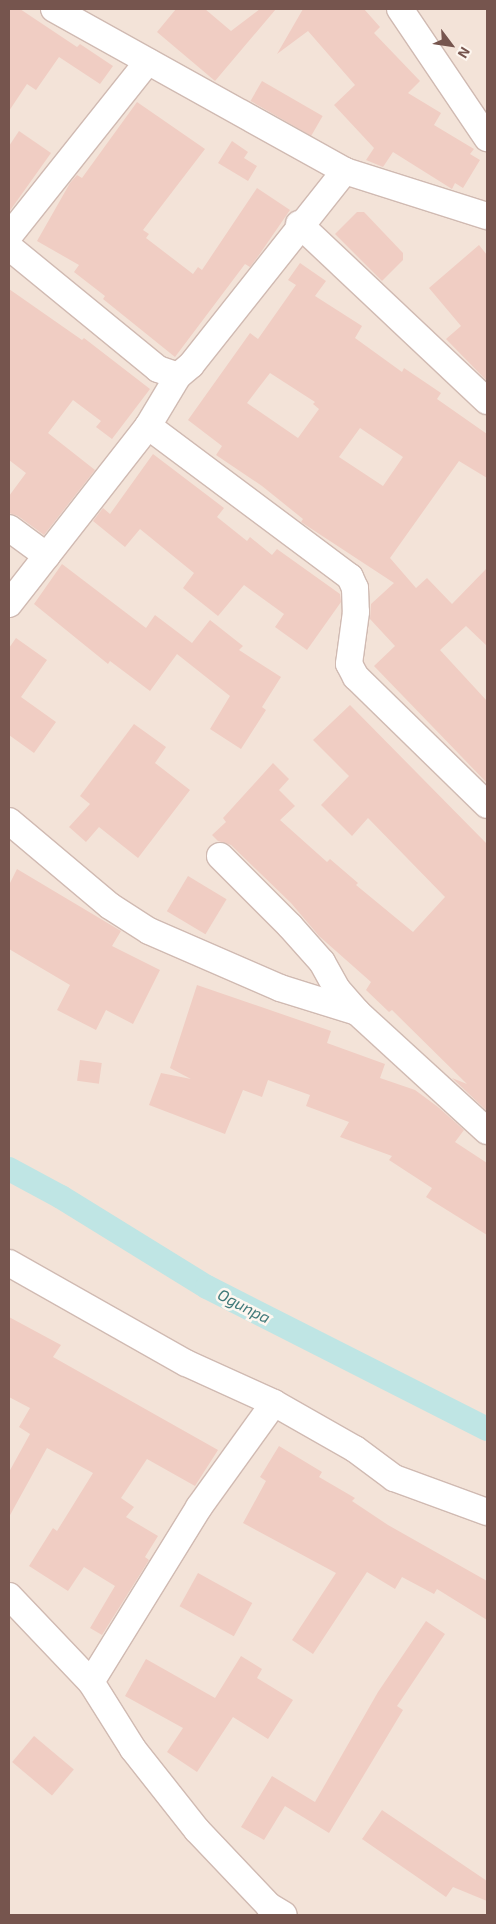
<!DOCTYPE html>
<style>
body{margin:0}
#map{position:relative;width:496px;height:1924px;overflow:hidden;background:#fcf2ea;font-family:"Exo 2",sans-serif}
div>[style]{position:absolute}
.residential>*{inset:0;background:#f3e3d8;transform-origin:0 0}
.canal>*{height:24px;margin:-12px;padding:0 12px;transform-origin:12px;border-radius:12px;background:#bfe5e4}
.building>*{inset:0;background:#f0cdc3;transform-origin:0 0}
.roads{filter:drop-shadow(1px 0 #d0bab2) drop-shadow(-1px 0 #d0bab2) drop-shadow(0 1px #d0bab2) drop-shadow(0 -1px #d0bab2)}
.minor>*{height:26px;margin:-13px;padding:0 13px;transform-origin:13px;border-radius:13px;background:#fff}
span{translate:-50% -50%;white-space:nowrap;text-align:center;line-height:1.15;-webkit-text-stroke:5px #fef7f0;paint-order:stroke}
.water-label{font-size:16px;color:#427a7a;font-style:italic}
.frame{position:absolute;inset:0;border:10px solid #76554e;pointer-events:none}
.north{position:absolute;left:426px;top:20px;width:50px;height:50px;-webkit-text-stroke:4px #fef7f0;paint-order:stroke;rotate:121deg;font-size:14px;font-weight:700;line-height:20px;text-align:center;color:#76554e}
.north::after{content:'';display:block;margin:auto;width:18px;height:22px;background:#76554e;clip-path:polygon(50% 0,100% 100%,50% 72%,0 100%)}
</style>
<div id="map">
<div class="residential">
<i style="left:9px;top:9px;width:478px;height:1906px"></i>
</div>
<div class="canal">
<i style="left:9px;top:1169px;width:59px;rotate:28.3deg"></i>
<i style="left:61px;top:1197px;width:172px;rotate:31.7deg"></i>
<i style="left:207px;top:1287px;width:314px;rotate:26.9deg"></i>
</div>
<div class="building">
<i style="clip-path:polygon(9px 9px,20px 9px,77px 47px,80px 44px,113px 66px,100px 84px,59px 57px,36px 90px,27px 84px,9px 111px)"></i>
<i style="clip-path:polygon(176px 9px,205px 9px,231px 31px,260px 9px,276px 9px,215px 81px,157px 32px)"></i>
<i style="clip-path:polygon(303px 9px,364px 9px,380px 27px,374px 33px,420px 81px,408px 93px,441px 113px,434px 125px,474px 149px,470px 154px,480px 160px,463px 188px,455px 183px,452px 189px,393px 152px,383px 167px,366px 160px,374px 148px,334px 105px,355px 85px,308px 31px,277px 54px)"></i>
<i style="left:262px;top:81px;width:70px;height:23px;rotate:30deg"></i>
<i style="clip-path:polygon(137px 102px,205px 149px,143px 230px,149px 234px,146px 238px,193px 274px,198px 267px,202px 270px,257px 188px,290px 210px,259px 255px,250px 267px,245px 264px,175px 357px,103px 299px,105px 296px,74px 272px,79px 265px,37px 241px,70px 183px,77px 175px,82px 178px)"></i>
<i style="clip-path:polygon(19px 131px,51px 153px,9px 212px,9px 146px)"></i>
<i style="clip-path:polygon(232px 141px,248px 152px,244px 158px,257px 166px,248px 181px,218px 163px)"></i>
<i style="clip-path:polygon(357px 212px,364px 212px,403px 253px,403px 260px,382px 281px,335px 234px)"></i>
<i style="clip-path:polygon(479px 245px,487px 255px,487px 381px,446px 339px,461px 326px,429px 288px)"></i>
<i style="clip-path:polygon(evenodd,300px 263px,326px 281px,315px 296px,362px 326px,355px 338px,402px 372px,404px 368px,441px 393px,437px 399px,487px 434px,487px 478px,459px 461px,390px 558px,416px 588px,427px 578px,452px 604px,487px 568px,487px 646px,466px 626px,440px 650px,487px 701px,487px 783px,374px 666px,395px 646px,370px 619px,371px 604px,394px 583px,301px 522px,303px 519px,262px 486px,216px 455px,222px 446px,188px 420px,250px 333px,258px 339px,296px 285px,288px 280px,300px 263px,270px 373px,315px 402px,313px 404px,319px 409px,298px 438px,247px 403px,270px 373px,300px 263px,360px 428px,403px 457px,383px 486px,339px 457px,360px 428px)"></i>
<i style="clip-path:polygon(9px 289px,82px 340px,84px 338px,150px 389px,112px 439px,96px 427px,101px 421px,73px 400px,48px 433px,95px 470px,44px 535px,18px 516px,9px 513px,9px 496px,26px 473px,9px 460px)"></i>
<i style="clip-path:polygon(153px 454px,224px 508px,217px 517px,247px 541px,250px 537px,272px 555px,277px 549px,340px 594px,341px 602px,307px 650px,275px 627px,284px 614px,244px 585px,218px 616px,183px 588px,194px 573px,140px 529px,125px 547px,93px 521px,103px 508px,110px 514px)"></i>
<i style="clip-path:polygon(62px 564px,146px 628px,155px 615px,192px 643px,210px 620px,243px 646px,239px 650px,281px 677px,262px 707px,266px 710px,241px 749px,210px 729px,230px 696px,177px 654px,150px 691px,110px 661px,108px 664px,34px 604px)"></i>
<i style="clip-path:polygon(16px 638px,47px 660px,21px 697px,56px 722px,34px 753px,9px 735px,9px 648px)"></i>
<i style="clip-path:polygon(350px 705px,487px 844px,487px 1111px,452px 1078px,467px 1084px,392px 1010px,389px 1012px,366px 990px,371px 982px,319px 936px,291px 903px,231px 845px,218px 841px,212px 835px,226px 822px,223px 818px,273px 763px,289px 779px,279px 790px,295px 806px,280px 820px,327px 862px,330px 859px,358px 883px,356px 885px,413px 932px,445px 897px,368px 818px,352px 836px,321px 805px,349px 776px,313px 740px)"></i>
<i style="clip-path:polygon(134px 724px,166px 747px,155px 763px,190px 790px,138px 858px,99px 827px,86px 842px,69px 827px,90px 804px,80px 796px)"></i>
<i style="clip-path:polygon(17px 869px,121px 931px,112px 946px,160px 970px,133px 1024px,106px 1010px,96px 1030px,57px 1010px,70px 985px,9px 949px,9px 885px)"></i>
<i style="left:188px;top:876px;width:45px;height:41px;rotate:31deg"></i>
<i style="clip-path:polygon(197px 985px,331px 1031px,327px 1043px,385px 1064px,380px 1078px,415px 1090px,438px 1107px,464px 1130px,455px 1142px,487px 1163px,487px 1235px,426px 1197px,432px 1188px,389px 1160px,392px 1156px,340px 1137px,349px 1122px,306px 1106px,310px 1095px,268px 1080px,262px 1097px,243px 1090px,225px 1134px,149px 1105px,161px 1073px,191px 1079px,170px 1068px)"></i>
<i style="left:80px;top:1060px;width:22px;height:21px;rotate:8deg"></i>
<i style="clip-path:polygon(9px 1317px,61px 1345px,53px 1357px,218px 1450px,195px 1486px,147px 1459px,121px 1498px,134px 1507px,126px 1517px,158px 1536px,145px 1557px,149px 1560px,102px 1635px,90px 1628px,115px 1586px,84px 1567px,68px 1591px,29px 1566px,53px 1528px,57px 1531px,93px 1473px,47px 1448px,9px 1517px,9px 1472px,30px 1434px,19px 1427px,30px 1408px,9px 1397px)"></i>
<i style="clip-path:polygon(279px 1446px,322px 1472px,319px 1477px,355px 1498px,352px 1501px,388px 1525px,487px 1581px,487px 1620px,437px 1589px,434px 1594px,402px 1577px,395px 1589px,367px 1572px,313px 1654px,292px 1640px,336px 1573px,243px 1523px,266px 1481px,260px 1477px)"></i>
<i style="left:198px;top:1573px;width:62px;height:38px;rotate:29deg"></i>
<i style="clip-path:polygon(426px 1621px,445px 1634px,397px 1706px,403px 1710px,329px 1833px,285px 1806px,264px 1840px,241px 1827px,272px 1776px,315px 1802px,378px 1692px)"></i>
<i style="clip-path:polygon(241px 1656px,262px 1669px,257px 1678px,293px 1700px,268px 1739px,233px 1717px,197px 1772px,167px 1752px,183px 1728px,125px 1696px,146px 1659px,215px 1698px)"></i>
<i style="left:34px;top:1736px;width:52px;height:34px;rotate:40deg"></i>
<i style="clip-path:polygon(382px 1810px,487px 1881px,487px 1901px,453px 1887px,446px 1897px,362px 1839px)"></i>
</div>
<div class="roads">
<div class="minor">
<i style="left:54px;top:9px;width:333px;rotate:29.1deg"></i>
<i style="left:400px;top:9px;width:156px;rotate:56deg"></i>
<i style="left:299px;top:224px;width:258px;rotate:43.3deg"></i>
<i style="left:9px;top:236px;width:223px;rotate:-51.5deg"></i>
<i style="left:9px;top:247px;width:193px;rotate:39.3deg"></i>
<i style="left:158px;top:369px;width:21px;rotate:19deg"></i>
<i style="left:178px;top:376px;width:17px;rotate:-40deg"></i>
<i style="left:191px;top:365px;width:248px;rotate:-51.6deg"></i>
<i style="left:345px;top:171px;width:149px;rotate:17.6deg"></i>
<i style="left:148px;top:426px;width:252px;rotate:36.8deg"></i>
<i style="left:350px;top:577px;width:12px;rotate:66deg"></i>
<i style="left:355px;top:588px;width:24px;rotate:88deg"></i>
<i style="left:356px;top:612px;width:52px;rotate:97.7deg"></i>
<i style="left:349px;top:664px;width:15px;rotate:62deg"></i>
<i style="left:356px;top:677px;width:183px;rotate:44.3deg"></i>
<i style="left:9px;top:528px;width:47px;rotate:36.4deg"></i>
<i style="left:9px;top:604px;width:226px;rotate:-52deg"></i>
<i style="left:148px;top:426px;width:58px;rotate:-59deg"></i>
<i style="left:9px;top:821px;width:132px;rotate:40.1deg"></i>
<i style="left:110px;top:906px;width:46px;rotate:32.7deg"></i>
<i style="left:149px;top:931px;width:143px;rotate:23.5deg"></i>
<i style="left:280px;top:988px;width:81px;rotate:17.3deg"></i>
<i style="left:220px;top:856px;width:99px;rotate:45deg"></i>
<i style="left:290px;top:926px;width:48px;rotate:48.4deg"></i>
<i style="left:322px;top:962px;width:31px;rotate:61deg"></i>
<i style="left:337px;top:989px;width:30px;rotate:49deg"></i>
<i style="left:357px;top:1012px;width:176px;rotate:42.5deg"></i>
<i style="left:9px;top:1263px;width:203px;rotate:29.5deg"></i>
<i style="left:186px;top:1363px;width:97px;rotate:24.4deg"></i>
<i style="left:274px;top:1403px;width:93px;rotate:29.6deg"></i>
<i style="left:355px;top:1449px;width:49px;rotate:36.6deg"></i>
<i style="left:394px;top:1478px;width:99px;rotate:20.1deg"></i>
<i style="left:9px;top:1596px;width:119px;rotate:46.4deg"></i>
<i style="left:91px;top:1682px;width:79px;rotate:57.9deg"></i>
<i style="left:133px;top:1749px;width:103px;rotate:51.7deg"></i>
<i style="left:197px;top:1830px;width:105px;rotate:46.5deg"></i>
<i style="left:269px;top:1906px;width:17px;rotate:31deg"></i>
<i style="left:91px;top:1682px;width:206px;rotate:-58.3deg"></i>
<i style="left:199px;top:1507px;width:128px;rotate:-54.2deg"></i>
</div>
</div>
<div class="water-label">
<span style="left:244px;top:1306px;rotate:27deg">Ogunpa</span>
</div>
<div class="frame"></div>
<div class="north">N</div>
</div>
